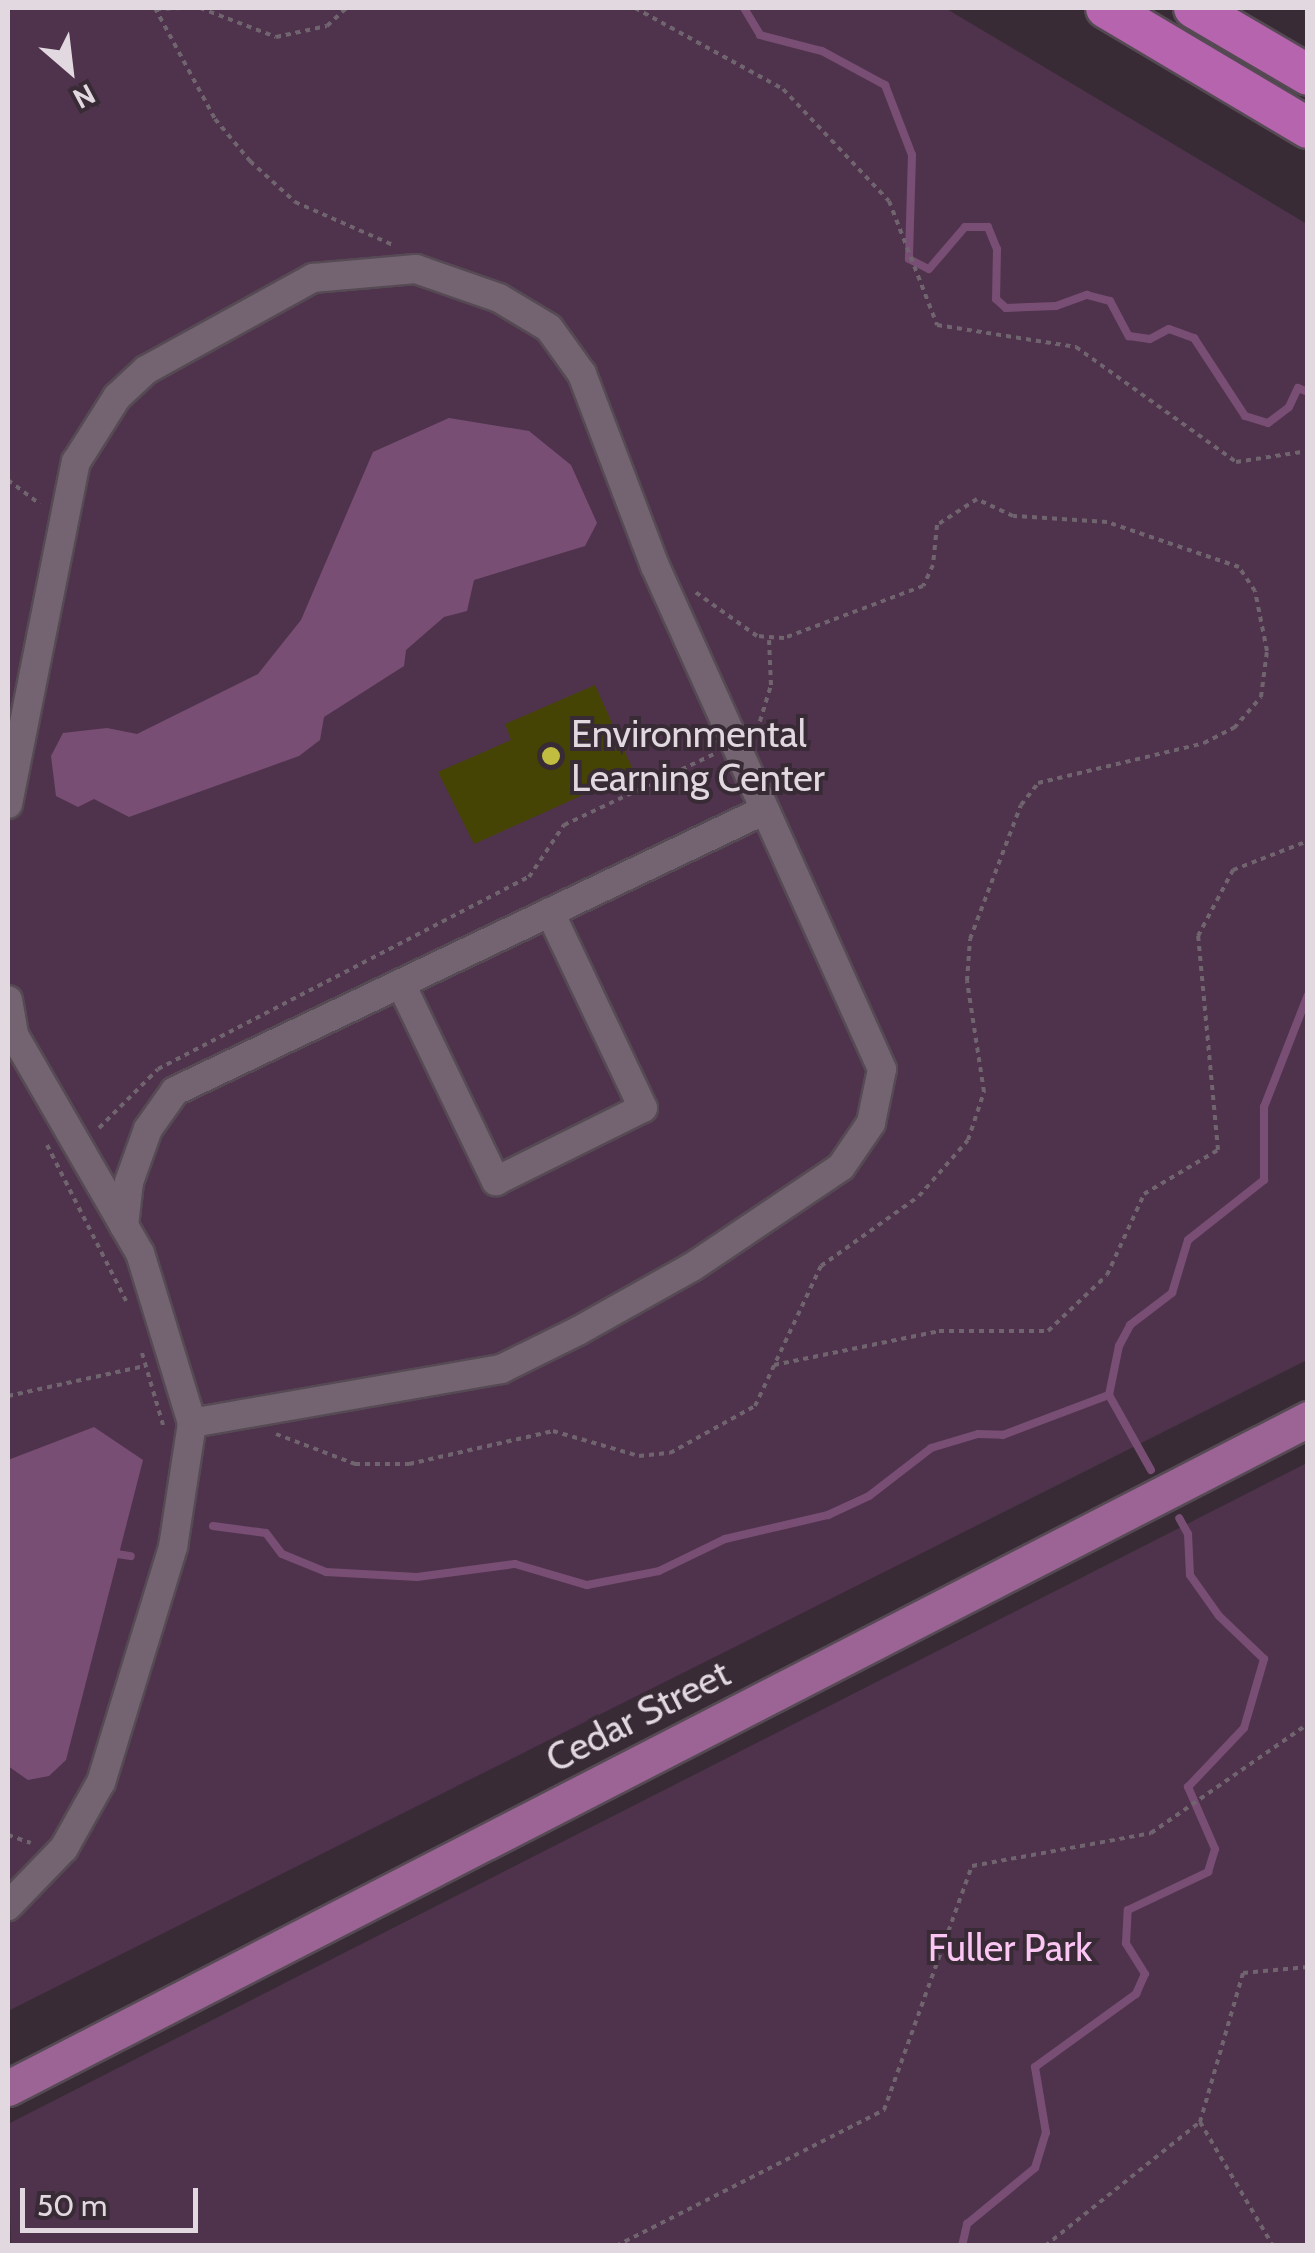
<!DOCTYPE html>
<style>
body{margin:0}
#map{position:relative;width:1315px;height:2253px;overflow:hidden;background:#382b36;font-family:Cabin,sans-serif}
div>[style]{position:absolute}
.green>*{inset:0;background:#4f334c}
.water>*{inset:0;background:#794e74}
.stream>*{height:8px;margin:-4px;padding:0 4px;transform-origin:4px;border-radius:4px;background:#794e74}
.building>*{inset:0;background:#464404}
.path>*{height:4px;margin-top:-2px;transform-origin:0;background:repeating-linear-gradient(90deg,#70646e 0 5px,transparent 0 10px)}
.roads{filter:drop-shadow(2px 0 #564a54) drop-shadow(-2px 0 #564a54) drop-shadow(0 2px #564a54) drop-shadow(0 -2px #564a54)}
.minor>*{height:28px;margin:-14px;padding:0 14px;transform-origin:14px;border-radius:14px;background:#746471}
.major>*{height:35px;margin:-17.5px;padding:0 17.5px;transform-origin:17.5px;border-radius:17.5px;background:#9b6495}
.highway>*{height:40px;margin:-20px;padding:0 20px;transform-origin:20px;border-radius:20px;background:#b564ad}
.dots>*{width:28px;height:28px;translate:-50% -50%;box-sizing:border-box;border:5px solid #382b36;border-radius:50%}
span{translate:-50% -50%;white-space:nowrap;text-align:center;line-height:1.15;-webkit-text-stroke:8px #382b36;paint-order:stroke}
.poi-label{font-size:38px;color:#e2d9e0}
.left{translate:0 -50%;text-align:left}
.street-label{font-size:38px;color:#e2d9e0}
.park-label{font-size:38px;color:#fbc5f4}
.frame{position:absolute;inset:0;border:10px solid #e2d9e0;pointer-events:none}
.north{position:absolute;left:20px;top:20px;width:100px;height:100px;-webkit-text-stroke:8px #382b36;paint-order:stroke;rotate:152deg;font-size:28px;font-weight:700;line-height:40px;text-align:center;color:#e2d9e0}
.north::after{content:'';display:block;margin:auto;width:35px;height:45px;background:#e2d9e0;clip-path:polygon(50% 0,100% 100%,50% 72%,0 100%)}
.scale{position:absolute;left:20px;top:2188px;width:178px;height:45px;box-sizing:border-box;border:5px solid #e2d9e0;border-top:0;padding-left:12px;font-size:30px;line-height:35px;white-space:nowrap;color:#e2d9e0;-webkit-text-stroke:8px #382b36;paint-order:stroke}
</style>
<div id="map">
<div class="green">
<i style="clip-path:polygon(8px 8px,945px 8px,1307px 224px,1307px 1360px,8px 2011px)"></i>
<i style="clip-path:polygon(1307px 1463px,1307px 2245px,11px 2245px,8px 2124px)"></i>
</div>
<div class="water">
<i style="clip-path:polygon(449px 418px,529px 431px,571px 465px,597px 523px,585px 546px,474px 580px,467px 611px,444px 617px,406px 650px,404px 666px,324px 717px,320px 740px,299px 756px,129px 817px,94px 799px,78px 807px,56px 796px,51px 756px,63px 733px,107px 728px,137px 734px,258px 674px,301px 620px,373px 452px)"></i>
<i style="clip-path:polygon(94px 1427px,143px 1460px,66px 1760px,49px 1776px,28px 1780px,8px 1766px,8px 1460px)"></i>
</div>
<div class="stream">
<i style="left:744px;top:8px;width:31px;rotate:59deg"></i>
<i style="left:760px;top:35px;width:64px;rotate:14.5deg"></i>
<i style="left:822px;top:51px;width:72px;rotate:28.4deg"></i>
<i style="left:885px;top:85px;width:75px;rotate:68.9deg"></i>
<i style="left:912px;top:155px;width:104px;rotate:91.7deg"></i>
<i style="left:909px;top:259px;width:22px;rotate:27deg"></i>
<i style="left:929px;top:269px;width:55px;rotate:-49.4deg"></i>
<i style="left:965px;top:227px;width:23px"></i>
<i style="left:988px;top:227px;width:24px;rotate:68deg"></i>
<i style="left:997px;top:249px;width:50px;rotate:91.1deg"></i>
<i style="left:996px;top:299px;width:13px;rotate:42deg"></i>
<i style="left:1006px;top:308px;width:50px;rotate:-2.3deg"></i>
<i style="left:1056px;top:306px;width:33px;rotate:-20deg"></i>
<i style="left:1087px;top:295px;width:24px;rotate:15deg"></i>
<i style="left:1110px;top:301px;width:40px;rotate:62deg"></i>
<i style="left:1129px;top:336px;width:21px;rotate:8deg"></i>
<i style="left:1150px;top:339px;width:21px;rotate:-28deg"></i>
<i style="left:1169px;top:329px;width:27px;rotate:20deg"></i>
<i style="left:1194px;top:338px;width:93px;rotate:56.8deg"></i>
<i style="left:1245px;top:416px;width:24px;rotate:17deg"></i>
<i style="left:1268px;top:423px;width:26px;rotate:-37deg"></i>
<i style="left:1289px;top:407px;width:21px;rotate:-65deg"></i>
<i style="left:1298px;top:388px;width:11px;rotate:22deg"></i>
<i style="left:1109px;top:1395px;width:86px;rotate:60.8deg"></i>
<i style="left:213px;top:1526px;width:53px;rotate:7.5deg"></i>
<i style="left:266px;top:1533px;width:26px;rotate:53deg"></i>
<i style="left:282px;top:1554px;width:48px;rotate:22.2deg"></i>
<i style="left:326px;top:1572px;width:91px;rotate:3.1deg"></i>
<i style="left:417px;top:1577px;width:99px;rotate:-7.6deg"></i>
<i style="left:515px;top:1564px;width:75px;rotate:16.3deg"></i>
<i style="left:587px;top:1585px;width:73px;rotate:-11deg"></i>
<i style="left:659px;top:1571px;width:73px;rotate:-25.9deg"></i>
<i style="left:725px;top:1539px;width:106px;rotate:-13.1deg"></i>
<i style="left:828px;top:1515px;width:45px;rotate:-24.9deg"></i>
<i style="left:869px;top:1496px;width:78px;rotate:-37.7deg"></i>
<i style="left:931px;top:1448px;width:49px;rotate:-16.6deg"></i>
<i style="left:978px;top:1434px;width:25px;rotate:2deg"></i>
<i style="left:1003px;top:1435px;width:113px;rotate:-20.7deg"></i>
<i style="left:1109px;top:1395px;width:50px;rotate:-78.5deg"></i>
<i style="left:1119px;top:1346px;width:24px;rotate:-62deg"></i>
<i style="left:1130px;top:1325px;width:53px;rotate:-37.3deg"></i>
<i style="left:1172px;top:1293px;width:55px;rotate:-73.2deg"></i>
<i style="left:1188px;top:1240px;width:97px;rotate:-38.3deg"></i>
<i style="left:1264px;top:1180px;width:73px;rotate:-90deg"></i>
<i style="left:1264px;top:1107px;width:120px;rotate:-68.6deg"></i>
<i style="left:111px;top:1553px;width:20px;rotate:9deg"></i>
<i style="left:962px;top:2246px;width:23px;rotate:-77deg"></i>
<i style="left:967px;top:2224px;width:88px;rotate:-39.5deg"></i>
<i style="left:1035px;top:2168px;width:37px;rotate:-73deg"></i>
<i style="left:1046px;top:2133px;width:67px;rotate:-99.5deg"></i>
<i style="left:1035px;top:2067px;width:125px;rotate:-35.9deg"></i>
<i style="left:1136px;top:1994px;width:22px;rotate:-66deg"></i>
<i style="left:1145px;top:1974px;width:36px;rotate:-122deg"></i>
<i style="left:1126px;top:1943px;width:33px;rotate:-87deg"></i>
<i style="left:1128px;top:1910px;width:89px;rotate:-25.4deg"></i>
<i style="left:1208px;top:1872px;width:24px;rotate:-73deg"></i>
<i style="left:1215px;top:1849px;width:68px;rotate:-113.5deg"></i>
<i style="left:1188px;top:1787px;width:81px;rotate:-46.5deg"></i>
<i style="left:1244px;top:1728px;width:72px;rotate:-73.8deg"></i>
<i style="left:1264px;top:1659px;width:62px;rotate:-136.3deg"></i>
<i style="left:1219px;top:1616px;width:50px;rotate:-125.3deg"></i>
<i style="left:1190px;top:1575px;width:41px;rotate:-92.8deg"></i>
<i style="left:1188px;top:1534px;width:18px;rotate:-119deg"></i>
</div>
<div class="building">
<i style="clip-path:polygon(595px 685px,634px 772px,474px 844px,438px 772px,511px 740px,505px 724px)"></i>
</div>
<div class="path">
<i style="left:155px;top:8px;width:126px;rotate:61.6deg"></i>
<i style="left:215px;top:119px;width:55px;rotate:50.2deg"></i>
<i style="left:250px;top:161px;width:61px;rotate:42.3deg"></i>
<i style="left:295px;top:202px;width:107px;rotate:23.7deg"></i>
<i style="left:200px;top:8px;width:81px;rotate:20.9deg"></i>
<i style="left:276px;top:37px;width:52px;rotate:-12.2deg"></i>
<i style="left:327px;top:26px;width:26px;rotate:-43deg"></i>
<i style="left:635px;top:8px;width:169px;rotate:28.7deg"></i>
<i style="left:783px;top:89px;width:154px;rotate:46.6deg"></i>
<i style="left:889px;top:201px;width:133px;rotate:68.8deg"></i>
<i style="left:937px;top:325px;width:141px;rotate:9deg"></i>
<i style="left:1076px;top:347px;width:197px;rotate:35.7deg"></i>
<i style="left:1236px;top:462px;width:73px;rotate:-8.7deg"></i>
<i style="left:156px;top:9px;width:26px;rotate:-2deg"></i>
<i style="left:8px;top:480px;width:40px;rotate:37deg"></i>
<i style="left:757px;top:731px;width:48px;rotate:-73.1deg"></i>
<i style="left:771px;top:685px;width:45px;rotate:-92.5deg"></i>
<i style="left:99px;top:1128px;width:83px;rotate:-45deg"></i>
<i style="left:158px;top:1069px;width:418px;rotate:-27.4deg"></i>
<i style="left:529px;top:877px;width:63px;rotate:-56.1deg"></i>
<i style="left:564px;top:825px;width:166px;rotate:-25.3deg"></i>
<i style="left:47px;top:1145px;width:175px;rotate:63.1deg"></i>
<i style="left:142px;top:1353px;width:75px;rotate:73.7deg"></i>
<i style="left:774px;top:1365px;width:168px;rotate:-11.6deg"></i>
<i style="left:939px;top:1331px;width:109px"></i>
<i style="left:1048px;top:1331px;width:81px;rotate:-43.5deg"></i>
<i style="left:1107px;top:1275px;width:89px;rotate:-65.4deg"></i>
<i style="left:1144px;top:1194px;width:86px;rotate:-30.7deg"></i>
<i style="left:1218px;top:1150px;width:215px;rotate:-95.3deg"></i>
<i style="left:1198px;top:936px;width:75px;rotate:-62.1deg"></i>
<i style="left:1233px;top:870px;width:80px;rotate:-21.1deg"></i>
<i style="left:8px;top:1396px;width:140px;rotate:-12.4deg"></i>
<i style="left:276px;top:1434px;width:85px;rotate:20.8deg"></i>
<i style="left:355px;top:1464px;width:54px"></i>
<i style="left:409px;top:1464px;width:148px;rotate:-12.9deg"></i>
<i style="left:553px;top:1431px;width:90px;rotate:16.2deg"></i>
<i style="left:639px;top:1456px;width:31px;rotate:-6deg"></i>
<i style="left:670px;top:1453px;width:97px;rotate:-28.9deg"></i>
<i style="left:755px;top:1406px;width:155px;rotate:-64.8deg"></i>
<i style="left:821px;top:1266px;width:120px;rotate:-35.5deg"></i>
<i style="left:919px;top:1196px;width:74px;rotate:-48.8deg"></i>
<i style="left:968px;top:1140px;width:51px;rotate:-71.6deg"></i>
<i style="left:984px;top:1092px;width:112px;rotate:-98.7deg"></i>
<i style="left:967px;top:981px;width:42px;rotate:-85.9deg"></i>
<i style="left:970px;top:939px;width:143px;rotate:-69.2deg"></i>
<i style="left:1021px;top:805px;width:28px;rotate:-52deg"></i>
<i style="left:1038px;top:783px;width:171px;rotate:-13.5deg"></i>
<i style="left:1204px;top:743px;width:34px;rotate:-27deg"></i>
<i style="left:1234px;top:728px;width:41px;rotate:-48.9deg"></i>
<i style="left:1261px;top:697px;width:46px;rotate:-82.6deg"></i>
<i style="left:1267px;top:651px;width:61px;rotate:-101.3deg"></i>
<i style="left:1255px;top:591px;width:29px;rotate:-124deg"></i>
<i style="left:1239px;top:567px;width:139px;rotate:-161.2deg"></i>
<i style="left:1107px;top:522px;width:94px;rotate:-176.3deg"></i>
<i style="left:1013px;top:516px;width:40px;rotate:-155deg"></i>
<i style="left:977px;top:499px;width:48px;rotate:147deg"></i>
<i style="left:937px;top:525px;width:40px;rotate:95.7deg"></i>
<i style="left:933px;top:565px;width:23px;rotate:115deg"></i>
<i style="left:923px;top:586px;width:148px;rotate:159.5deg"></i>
<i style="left:784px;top:638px;width:27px;rotate:-176deg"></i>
<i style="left:757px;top:636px;width:77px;rotate:-144.5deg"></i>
<i style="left:8px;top:1835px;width:24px;rotate:19deg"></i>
<i style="left:1200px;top:2122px;width:144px;rotate:59.5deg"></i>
<i style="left:616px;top:2246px;width:301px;rotate:-26.9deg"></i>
<i style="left:884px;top:2110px;width:259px;rotate:-70.2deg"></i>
<i style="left:972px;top:1866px;width:182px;rotate:-10.4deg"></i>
<i style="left:1151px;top:1833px;width:191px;rotate:-34.8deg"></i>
<i style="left:1045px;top:2246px;width:198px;rotate:-38.7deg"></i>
<i style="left:1200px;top:2122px;width:155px;rotate:-73.9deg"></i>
<i style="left:1243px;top:1973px;width:65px;rotate:-5.3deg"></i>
</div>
<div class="roads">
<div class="minor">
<i style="left:8px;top:804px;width:349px;rotate:-78.8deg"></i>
<i style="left:76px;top:462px;width:77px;rotate:-57.8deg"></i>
<i style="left:117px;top:397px;width:40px;rotate:-43deg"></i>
<i style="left:146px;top:370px;width:191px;rotate:-28.9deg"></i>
<i style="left:313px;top:278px;width:103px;rotate:-5deg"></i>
<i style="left:416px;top:269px;width:88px;rotate:19.3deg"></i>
<i style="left:499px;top:298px;width:58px;rotate:31deg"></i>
<i style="left:549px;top:328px;width:57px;rotate:54.3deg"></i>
<i style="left:582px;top:374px;width:205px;rotate:69.2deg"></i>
<i style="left:655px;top:566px;width:552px;rotate:65.71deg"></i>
<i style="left:882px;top:1069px;width:55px;rotate:101.5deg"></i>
<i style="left:871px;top:1123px;width:53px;rotate:124.3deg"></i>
<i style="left:841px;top:1167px;width:179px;rotate:146.1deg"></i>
<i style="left:692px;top:1267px;width:131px;rotate:150.7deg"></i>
<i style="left:578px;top:1331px;width:86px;rotate:153.7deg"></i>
<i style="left:501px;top:1369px;width:314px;rotate:170.1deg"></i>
<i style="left:401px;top:984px;width:219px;rotate:64.3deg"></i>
<i style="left:496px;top:1181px;width:164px;rotate:-26.4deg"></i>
<i style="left:643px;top:1108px;width:217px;rotate:-115.4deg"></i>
<i style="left:8px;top:1000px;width:36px;rotate:80deg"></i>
<i style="left:14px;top:1035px;width:252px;rotate:60deg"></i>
<i style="left:140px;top:1253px;width:178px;rotate:73deg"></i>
<i style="left:192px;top:1423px;width:125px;rotate:98.7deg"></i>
<i style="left:173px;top:1547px;width:246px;rotate:107deg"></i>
<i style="left:101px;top:1782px;width:76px;rotate:119.3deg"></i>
<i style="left:64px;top:1848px;width:81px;rotate:134deg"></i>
<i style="left:124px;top:1226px;width:44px;rotate:-83.5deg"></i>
<i style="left:129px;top:1182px;width:56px;rotate:-70.3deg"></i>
<i style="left:148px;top:1129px;width:47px;rotate:-54.6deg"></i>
<i style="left:175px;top:1091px;width:653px;rotate:-25.47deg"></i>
</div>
<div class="major">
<i style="left:8px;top:2088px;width:1462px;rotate:-27.23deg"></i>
</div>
<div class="highway">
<i style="left:1106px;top:8px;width:235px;rotate:30.7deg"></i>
<i style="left:1194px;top:8px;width:132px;rotate:30.4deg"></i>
</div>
</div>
<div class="dots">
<i style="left:551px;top:756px;background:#c1bd40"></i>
</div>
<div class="poi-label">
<span class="left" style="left:571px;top:756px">Environmental<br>Learning Center</span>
</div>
<div class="street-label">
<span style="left:638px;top:1716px;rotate:-27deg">Cedar Street</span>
</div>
<div class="park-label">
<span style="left:1010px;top:1948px">Fuller Park</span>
</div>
<div class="frame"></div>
<div class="north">N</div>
<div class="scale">50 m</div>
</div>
